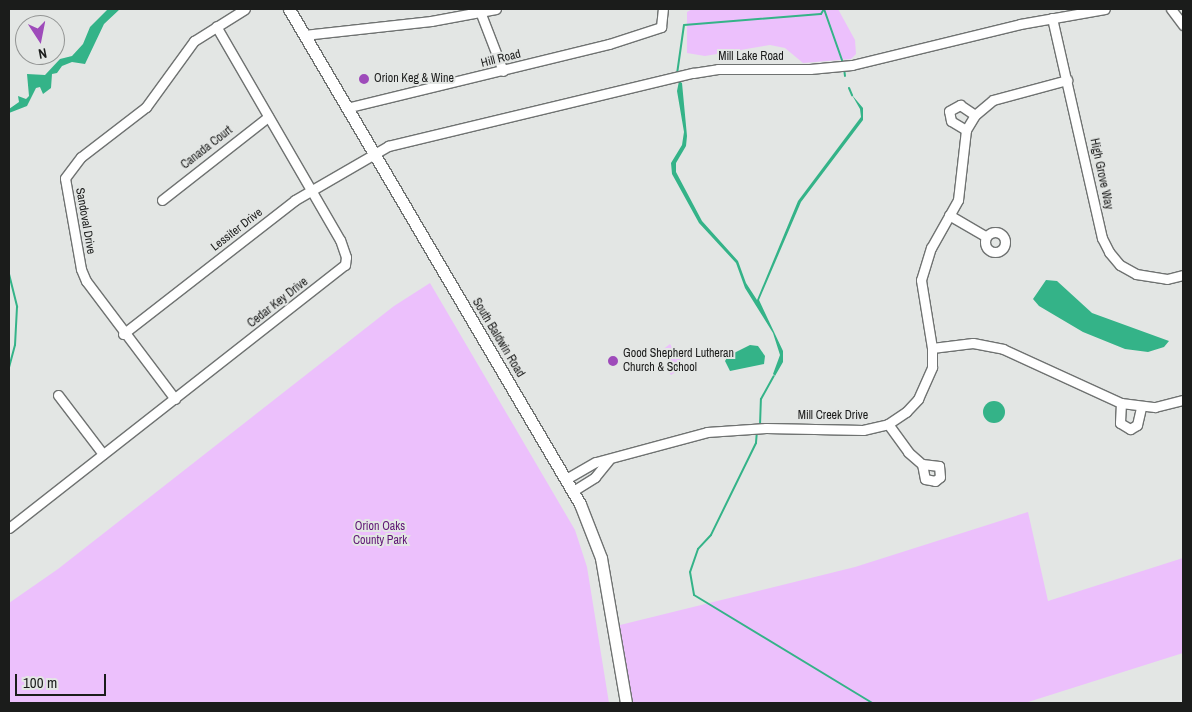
<!DOCTYPE html>
<style>
body{margin:0}
#map{position:relative;width:1192px;height:712px;overflow:hidden;background:#e3e6e4;font-family:"Archivo Narrow",sans-serif}
div>[style]{position:absolute}
.green>*{inset:0;background:#ecc0fc}
.water>*{inset:0;background:#34b388}
.round{border-radius:50%}
.stream>*{height:2px;margin:-1px;padding:0 1px;transform-origin:1px;border-radius:1px;background:#34b388}
.roads{filter:drop-shadow(1px 0 #6f7271) drop-shadow(-1px 0 #6f7271) drop-shadow(0 1px #6f7271) drop-shadow(0 -1px #6f7271)}
.minor>*{height:9px;margin:-4.5px;padding:0 4.5px;transform-origin:4.5px;border-radius:4.5px;background:#fff}
.minor>.ring{margin:-4.5px;padding:0;box-sizing:content-box;background:none;border:9px solid #fff;border-radius:50%}
.major>*{height:11px;margin:-5.5px;padding:0 5.5px;transform-origin:5.5px;border-radius:5.5px;background:#fff}
.dots>*{width:14px;height:14px;translate:-50% -50%;box-sizing:border-box;border:2px solid #e3e6e4;border-radius:50%}
span{translate:-50% -50%;white-space:nowrap;text-align:center;line-height:1.15;-webkit-text-stroke:4px #e3e6e4;paint-order:stroke}
.street-label{font-size:12px;color:#1b1c1b}
.poi-label{font-size:12px;color:#1b1c1b}
.left{translate:0 -50%;text-align:left}
.park-label{font-size:12px;color:#5f1675}
.frame{position:absolute;inset:0;border:10px solid #1b1c1b;pointer-events:none}
.north{position:absolute;left:15px;top:15px;width:50px;height:50px;box-sizing:border-box;background:#e3e6e4;border:1px solid #939594;border-radius:50%;rotate:169deg;font-size:14px;font-weight:700;line-height:20px;text-align:center;color:#1b1c1b}
.north::after{content:'';display:block;margin:auto;width:18px;height:22px;background:#9e4bba;clip-path:polygon(50% 0,100% 100%,50% 72%,0 100%)}
.scale{position:absolute;left:15px;top:674px;width:91px;height:22px;box-sizing:border-box;border:2px solid #1b1c1b;border-top:0;padding-left:6px;font-size:15px;line-height:18px;white-space:nowrap;color:#1b1c1b;-webkit-text-stroke:4px #e3e6e4;paint-order:stroke}
</style>
<div id="map">
<div class="green">
<i style="clip-path:polygon(692px 9px,838px 9px,855px 40px,856px 54px,851px 59px,803px 63px,785px 48px,770px 45px,705px 56px,687px 53px,687px 12px)"></i>
<i style="clip-path:polygon(430px 283px,575px 530px,587px 567px,609px 703px,9px 703px,9px 603px,58px 569px,394px 306px)"></i>
<i style="clip-path:polygon(670px 344px,685px 366px,671px 375px,667px 369px,672px 365px,662px 350px)"></i>
<i style="clip-path:polygon(1028px 512px,1048px 601px,1183px 558px,1183px 653px,1025px 703px,631px 703px,616px 626px,855px 567px)"></i>
</div>
<div class="water">
<i style="clip-path:polygon(108px 9px,120px 9px,104px 24px,85px 64px,72px 62px,62px 66px,57px 73px,52px 74px,51px 88px,43px 94px,40px 87px,36px 88px,27px 106px,9px 113px,9px 109px,19px 102px,18px 96px,26px 99px,29px 96px,27px 74px,45px 75px,60px 59px,72px 56px,83px 44px,90px 27px)"></i>
<i style="clip-path:polygon(679px 81px,682px 83px,687px 136px,686px 146px,676px 163px,676px 172px,702px 221px,738px 261px,746px 283px,757px 300px,798px 201px,861px 117px,860px 109px,852px 95px,863px 108px,863px 120px,801px 202px,759px 300px,783px 351px,783px 362px,775px 376px,773px 374px,780px 355px,773px 333px,745px 288px,736px 263px,699px 223px,672px 174px,671px 163px,682px 145px,684px 132px,677px 91px)"></i>
<i style="clip-path:polygon(1046px 280px,1057px 281px,1092px 313px,1169px 341px,1164px 347px,1148px 352px,1125px 349px,1083px 332px,1039px 306px,1033px 299px)"></i>
<i style="clip-path:polygon(750px 345px,758px 346px,765px 356px,764px 364px,730px 371px,725px 361px,728px 356px)"></i>
<i class="round" style="left:983px;top:401px;width:22px;height:22px"></i>
</div>
<div class="stream">
<i style="left:824px;top:9px;width:57px;rotate:70.6deg"></i>
<i style="left:844px;top:68px;width:8px;rotate:83deg"></i>
<i style="left:677px;top:74px;width:49px;rotate:-81.9deg"></i>
<i style="left:684px;top:25px;width:137px;rotate:-4.6deg"></i>
<i style="left:821px;top:14px;width:6px;rotate:-59deg"></i>
<i style="left:849px;top:88px;width:8px;rotate:67deg"></i>
<i style="left:9px;top:274px;width:34px;rotate:76deg"></i>
<i style="left:17px;top:307px;width:38px;rotate:93deg"></i>
<i style="left:15px;top:345px;width:24px;rotate:105deg"></i>
<i style="left:760px;top:425px;width:26px;rotate:-88deg"></i>
<i style="left:761px;top:399px;width:26px;rotate:-61deg"></i>
<i style="left:757px;top:431px;width:12px;rotate:95deg"></i>
<i style="left:756px;top:443px;width:102px;rotate:116.1deg"></i>
<i style="left:711px;top:535px;width:19px;rotate:133deg"></i>
<i style="left:698px;top:549px;width:24px;rotate:109deg"></i>
<i style="left:690px;top:572px;width:23px;rotate:80deg"></i>
<i style="left:694px;top:595px;width:208px;rotate:31.2deg"></i>
</div>
<div class="roads">
<div class="minor">
<i style="left:1171px;top:9px;width:20px;rotate:53deg"></i>
<i style="left:481px;top:14px;width:61px;rotate:68.9deg"></i>
<i style="left:1052px;top:18px;width:226px;rotate:77.2deg"></i>
<i style="left:1102px;top:238px;width:16px;rotate:63deg"></i>
<i style="left:1109px;top:252px;width:17px;rotate:50deg"></i>
<i style="left:1120px;top:265px;width:18px;rotate:29deg"></i>
<i style="left:1136px;top:274px;width:31px;rotate:9deg"></i>
<i style="left:1167px;top:279px;width:16px;rotate:-14deg"></i>
<i style="left:304px;top:35px;width:128px;rotate:-6.3deg"></i>
<i style="left:431px;top:21px;width:66px;rotate:-10.5deg"></i>
<i style="left:346px;top:108px;width:271px;rotate:-13.7deg"></i>
<i style="left:609px;top:44px;width:55px;rotate:-18.1deg"></i>
<i style="left:661px;top:27px;width:18px;rotate:-84deg"></i>
<i style="left:966px;top:130px;width:17px;rotate:-149deg"></i>
<i style="left:951px;top:121px;width:10px;rotate:-101deg"></i>
<i style="left:949px;top:111px;width:13px;rotate:-29deg"></i>
<i style="left:960px;top:105px;width:18px;rotate:34deg"></i>
<i style="left:162px;top:200px;width:135px;rotate:-38.1deg"></i>
<i style="left:949px;top:215px;width:42px;rotate:30.3deg"></i>
<i class="ring" style="left:985px;top:232px;width:11px;height:11px"></i>
<i style="left:123px;top:334px;width:218px;rotate:-37.9deg"></i>
<i style="left:295px;top:200px;width:108px;rotate:-30.1deg"></i>
<i style="left:388px;top:146px;width:314px;rotate:-13.5deg"></i>
<i style="left:693px;top:73px;width:25px;rotate:-9deg"></i>
<i style="left:718px;top:69px;width:92px"></i>
<i style="left:810px;top:69px;width:42px;rotate:-5.4deg"></i>
<i style="left:852px;top:65px;width:173px;rotate:-13.7deg"></i>
<i style="left:1020px;top:24px;width:86px;rotate:-10deg"></i>
<i style="left:932px;top:348px;width:41px;rotate:-7deg"></i>
<i style="left:973px;top:343px;width:31px;rotate:11deg"></i>
<i style="left:1003px;top:349px;width:130px;rotate:24.6deg"></i>
<i style="left:1121px;top:403px;width:34px;rotate:7deg"></i>
<i style="left:1155px;top:407px;width:29px;rotate:-14deg"></i>
<i style="left:58px;top:395px;width:74px;rotate:52.7deg"></i>
<i style="left:175px;top:399px;width:148px;rotate:-127deg"></i>
<i style="left:86px;top:281px;width:13px;rotate:-113deg"></i>
<i style="left:81px;top:269px;width:92px;rotate:-100deg"></i>
<i style="left:65px;top:178px;width:26px;rotate:-53deg"></i>
<i style="left:81px;top:157px;width:82px;rotate:-37.6deg"></i>
<i style="left:146px;top:107px;width:82px;rotate:-54deg"></i>
<i style="left:194px;top:41px;width:60px;rotate:-32.1deg"></i>
<i style="left:1121px;top:403px;width:20px;rotate:93deg"></i>
<i style="left:1120px;top:423px;width:12px;rotate:31deg"></i>
<i style="left:1130px;top:429px;width:8px;rotate:-30deg"></i>
<i style="left:1137px;top:425px;width:18px;rotate:-77deg"></i>
<i style="left:888px;top:424px;width:34px;rotate:54deg"></i>
<i style="left:908px;top:452px;width:18px;rotate:41deg"></i>
<i style="left:922px;top:464px;width:15px;rotate:79deg"></i>
<i style="left:925px;top:479px;width:10px;rotate:11deg"></i>
<i style="left:935px;top:481px;width:6px;rotate:-39deg"></i>
<i style="left:940px;top:477px;width:11px;rotate:-95deg"></i>
<i style="left:939px;top:466px;width:17px;rotate:-173deg"></i>
<i style="left:566px;top:479px;width:34px;rotate:-30deg"></i>
<i style="left:596px;top:462px;width:115px;rotate:-15.1deg"></i>
<i style="left:707px;top:432px;width:59px;rotate:-3.9deg"></i>
<i style="left:766px;top:428px;width:97px;rotate:1.2deg"></i>
<i style="left:863px;top:430px;width:26px;rotate:-13deg"></i>
<i style="left:888px;top:424px;width:22px;rotate:-34deg"></i>
<i style="left:906px;top:412px;width:18px;rotate:-47deg"></i>
<i style="left:918px;top:399px;width:35px;rotate:-66deg"></i>
<i style="left:932px;top:367px;width:19px;rotate:-90deg"></i>
<i style="left:932px;top:348px;width:69px;rotate:-99.2deg"></i>
<i style="left:921px;top:280px;width:34px;rotate:-73deg"></i>
<i style="left:931px;top:248px;width:55px;rotate:-60.6deg"></i>
<i style="left:958px;top:200px;width:70px;rotate:-83.5deg"></i>
<i style="left:966px;top:130px;width:17px;rotate:-59deg"></i>
<i style="left:975px;top:115px;width:23px;rotate:-40deg"></i>
<i style="left:993px;top:100px;width:77px;rotate:-15.1deg"></i>
<i style="left:573px;top:491px;width:26px;rotate:-32deg"></i>
<i style="left:595px;top:477px;width:22px;rotate:-51deg"></i>
<i style="left:9px;top:528px;width:427px;rotate:-38.1deg"></i>
<i style="left:345px;top:265px;width:8px;rotate:-83deg"></i>
<i style="left:346px;top:257px;width:18px;rotate:-109deg"></i>
<i style="left:340px;top:240px;width:247px;rotate:-120.1deg"></i>
</div>
<div class="major">
<i style="left:289px;top:9px;width:574px;rotate:59.55deg"></i>
<i style="left:580px;top:504px;width:58px;rotate:68.7deg"></i>
<i style="left:601px;top:558px;width:147px;rotate:80.2deg"></i>
</div>
</div>
<div class="dots">
<i style="left:364px;top:79px;background:#9e4bba"></i>
<i style="left:613px;top:361px;background:#9e4bba"></i>
</div>
<div class="street-label">
<span style="left:751px;top:57px">Mill Lake Road</span>
<span style="left:501px;top:59px;rotate:-14deg">Hill Road</span>
<span style="left:207px;top:148px;rotate:-38deg">Canada Court</span>
<span style="left:1101px;top:174px;rotate:78deg">High Grove Way</span>
<span style="left:85px;top:221px;rotate:80deg">Sandoval Drive</span>
<span style="left:237px;top:230px;rotate:-38deg">Lessiter Drive</span>
<span style="left:278px;top:303px;rotate:-38deg">Cedar Key Drive</span>
<span style="left:498px;top:338px;rotate:59deg">South Baldwin Road</span>
<span style="left:833px;top:416px">Mill Creek Drive</span>
</div>
<div class="poi-label">
<span class="left" style="left:374px;top:79px">Orion Keg &amp; Wine</span>
<span class="left" style="left:623px;top:361px">Good Shepherd Lutheran<br>Church &amp; School</span>
</div>
<div class="park-label">
<span style="left:380px;top:534px">Orion Oaks<br>County Park</span>
</div>
<div class="frame"></div>
<div class="north">N</div>
<div class="scale">100 m</div>
</div>
